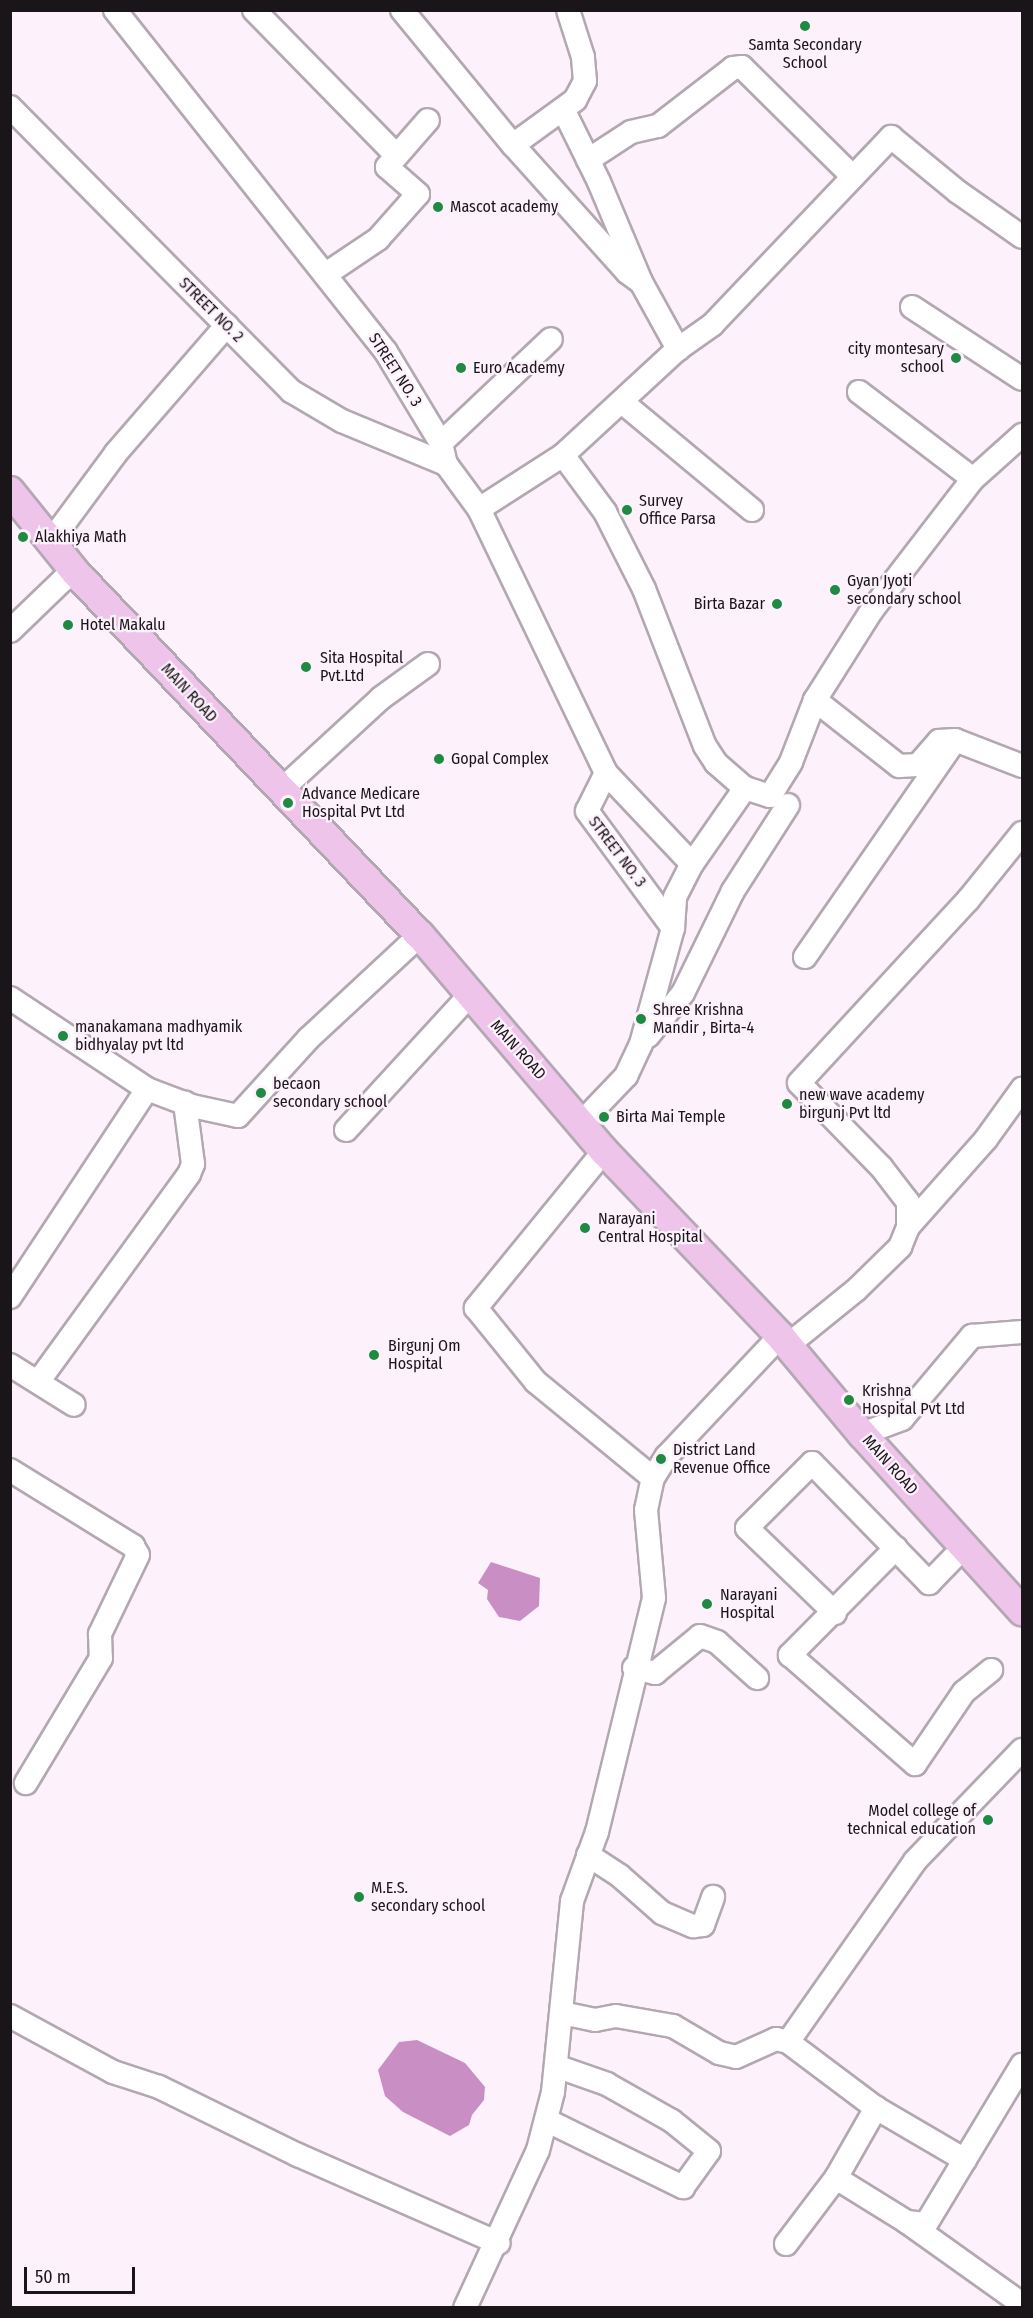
<!DOCTYPE html>
<style>
body{margin:0}
#map{position:relative;width:1033px;height:2318px;overflow:hidden;background:#fdf1fc;font-family:"Fira Sans Condensed",sans-serif}
div>[style]{position:absolute}
.water>*{inset:0;background:#c98fc5}
.roads{filter:drop-shadow(2px 0 #b3a8b2) drop-shadow(-2px 0 #b3a8b2) drop-shadow(0 2px #b3a8b2) drop-shadow(0 -2px #b3a8b2)}
.minor>*{height:22px;margin:-11px;padding:0 11px;transform-origin:11px;border-radius:11px;background:#fff}
.major>*{height:28px;margin:-14px;padding:0 14px;transform-origin:14px;border-radius:14px;background:#eec4eb}
.dots>*{width:16px;height:16px;translate:-50% -50%;box-sizing:border-box;border:3px solid #fdf1fc;border-radius:50%}
span{translate:-50% -50%;white-space:nowrap;text-align:center;line-height:1.15;-webkit-text-stroke:4.5px #fdf1fc;paint-order:stroke}
.poi-label{font-size:16px;color:#191519}
.left{translate:0 -50%;text-align:left}
.right{translate:-100% -50%;text-align:right}
.street-label{font-size:16px;color:#191519}
.frame{position:absolute;inset:0;border:12px solid #191519;pointer-events:none}
.scale{position:absolute;left:24px;top:2267px;width:111px;height:27px;box-sizing:border-box;border:3px solid #191519;border-top:0;padding-left:8px;font-size:18px;line-height:21px;white-space:nowrap;color:#191519;-webkit-text-stroke:4px #fdf1fc;paint-order:stroke}
</style>
<div id="map">
<div class="water">
<i style="clip-path:polygon(491px 1562px,540px 1578px,539px 1606px,520px 1621px,499px 1617px,487px 1599px,488px 1590px,478px 1583px)"></i>
<i style="clip-path:polygon(417px 2040px,465px 2063px,485px 2087px,484px 2100px,472px 2115px,469px 2125px,450px 2136px,403px 2112px,385px 2096px,378px 2070px,399px 2042px)"></i>
</div>
<div class="roads">
<div class="minor">
<i style="left:115px;top:10px;width:436px;rotate:51.6deg"></i>
<i style="left:386px;top:352px;width:106px;rotate:58.9deg"></i>
<i style="left:441px;top:443px;width:22px;rotate:77deg"></i>
<i style="left:446px;top:464px;width:56px;rotate:53.7deg"></i>
<i style="left:479px;top:509px;width:293px;rotate:64.3deg"></i>
<i style="left:606px;top:773px;width:42px;rotate:116.6deg"></i>
<i style="left:587px;top:811px;width:145px;rotate:53.7deg"></i>
<i style="left:254px;top:10px;width:203px;rotate:45.6deg"></i>
<i style="left:402px;top:10px;width:175px;rotate:50.6deg"></i>
<i style="left:513px;top:145px;width:171px;rotate:48.1deg"></i>
<i style="left:627px;top:272px;width:17px;rotate:36deg"></i>
<i style="left:10px;top:107px;width:400px;rotate:45.3deg"></i>
<i style="left:291px;top:391px;width:59px;rotate:30.5deg"></i>
<i style="left:342px;top:421px;width:113px;rotate:22.5deg"></i>
<i style="left:563px;top:109px;width:81px;rotate:63.7deg"></i>
<i style="left:599px;top:182px;width:108px;rotate:67.2deg"></i>
<i style="left:641px;top:282px;width:77px;rotate:61.1deg"></i>
<i style="left:513px;top:145px;width:77px;rotate:-36deg"></i>
<i style="left:575px;top:100px;width:21px;rotate:-62deg"></i>
<i style="left:585px;top:81px;width:24px;rotate:-95deg"></i>
<i style="left:583px;top:57px;width:49px;rotate:-107.7deg"></i>
<i style="left:588px;top:160px;width:51px;rotate:-33.1deg"></i>
<i style="left:631px;top:132px;width:28px;rotate:-13deg"></i>
<i style="left:658px;top:126px;width:95px;rotate:-37.7deg"></i>
<i style="left:733px;top:68px;width:9px;rotate:-6deg"></i>
<i style="left:742px;top:67px;width:156px;rotate:44.7deg"></i>
<i style="left:326px;top:274px;width:63px;rotate:-33.9deg"></i>
<i style="left:378px;top:239px;width:60px;rotate:-48.4deg"></i>
<i style="left:418px;top:194px;width:41px;rotate:-138.9deg"></i>
<i style="left:387px;top:167px;width:62px;rotate:-48.9deg"></i>
<i style="left:912px;top:307px;width:131px;rotate:33.2deg"></i>
<i style="left:859px;top:392px;width:143px;rotate:37.3deg"></i>
<i style="left:622px;top:402px;width:169px;rotate:39.7deg"></i>
<i style="left:441px;top:443px;width:151px;rotate:-43.4deg"></i>
<i style="left:563px;top:455px;width:71px;rotate:53.6deg"></i>
<i style="left:605px;top:512px;width:86px;rotate:63.1deg"></i>
<i style="left:644px;top:589px;width:168px;rotate:68.8deg"></i>
<i style="left:705px;top:746px;width:20px;rotate:57deg"></i>
<i style="left:716px;top:763px;width:38px;rotate:41deg"></i>
<i style="left:479px;top:509px;width:100px;rotate:-32.7deg"></i>
<i style="left:563px;top:455px;width:156px;rotate:-42.7deg"></i>
<i style="left:678px;top:349px;width:42px;rotate:-35.2deg"></i>
<i style="left:712px;top:325px;width:260px;rotate:-46.4deg"></i>
<i style="left:891px;top:137px;width:87px;rotate:39.4deg"></i>
<i style="left:958px;top:192px;width:78px;rotate:35.1deg"></i>
<i style="left:51px;top:541px;width:109px;rotate:-53.5deg"></i>
<i style="left:116px;top:453px;width:169px;rotate:-49.1deg"></i>
<i style="left:10px;top:631px;width:74px;rotate:-43.9deg"></i>
<i style="left:63px;top:580px;width:15px;rotate:-28deg"></i>
<i style="left:815px;top:700px;width:107px;rotate:38.2deg"></i>
<i style="left:899px;top:766px;width:19px;rotate:-3deg"></i>
<i style="left:918px;top:765px;width:32px;rotate:-49deg"></i>
<i style="left:939px;top:741px;width:16px;rotate:-4deg"></i>
<i style="left:955px;top:740px;width:72px;rotate:21.2deg"></i>
<i style="left:606px;top:773px;width:125px;rotate:46.6deg"></i>
<i style="left:280px;top:791px;width:137px;rotate:-42.6deg"></i>
<i style="left:381px;top:698px;width:58px;rotate:-35.9deg"></i>
<i style="left:805px;top:957px;width:264px;rotate:-55.3deg"></i>
<i style="left:10px;top:998px;width:164px;rotate:33.6deg"></i>
<i style="left:147px;top:1089px;width:48px;rotate:20.7deg"></i>
<i style="left:192px;top:1106px;width:47px;rotate:12.3deg"></i>
<i style="left:238px;top:1116px;width:104px;rotate:-47.7deg"></i>
<i style="left:308px;top:1039px;width:153px;rotate:-42.9deg"></i>
<i style="left:648px;top:1036px;width:55px;rotate:-50.9deg"></i>
<i style="left:683px;top:993px;width:114px;rotate:-63.9deg"></i>
<i style="left:733px;top:891px;width:102px;rotate:-57.4deg"></i>
<i style="left:582px;top:1122px;width:64px;rotate:-46.3deg"></i>
<i style="left:626px;top:1076px;width:35px;rotate:-65deg"></i>
<i style="left:641px;top:1044px;width:120px;rotate:-74.6deg"></i>
<i style="left:673px;top:928px;width:31px;rotate:-86deg"></i>
<i style="left:675px;top:897px;width:37px;rotate:-63deg"></i>
<i style="left:692px;top:864px;width:93px;rotate:-55.1deg"></i>
<i style="left:745px;top:788px;width:26px;rotate:18deg"></i>
<i style="left:770px;top:796px;width:40px;rotate:-58deg"></i>
<i style="left:791px;top:762px;width:66px;rotate:-68.8deg"></i>
<i style="left:815px;top:700px;width:107px;rotate:-57.7deg"></i>
<i style="left:872px;top:610px;width:165px;rotate:-52.4deg"></i>
<i style="left:973px;top:479px;width:66px;rotate:-41.9deg"></i>
<i style="left:346px;top:1130px;width:182px;rotate:-47.5deg"></i>
<i style="left:604px;top:1151px;width:203px;rotate:129.2deg"></i>
<i style="left:476px;top:1308px;width:95px;rotate:51deg"></i>
<i style="left:536px;top:1382px;width:151px;rotate:39.4deg"></i>
<i style="left:908px;top:1227px;width:118px;rotate:-48.4deg"></i>
<i style="left:986px;top:1139px;width:62px;rotate:-54.2deg"></i>
<i style="left:10px;top:1297px;width:249px;rotate:-56.6deg"></i>
<i style="left:788px;top:1345px;width:87px;rotate:-39deg"></i>
<i style="left:856px;top:1290px;width:62px;rotate:-44.3deg"></i>
<i style="left:900px;top:1247px;width:22px;rotate:-68deg"></i>
<i style="left:908px;top:1227px;width:25px;rotate:-90deg"></i>
<i style="left:908px;top:1202px;width:44px;rotate:-127.6deg"></i>
<i style="left:881px;top:1167px;width:117px;rotate:-134.3deg"></i>
<i style="left:799px;top:1083px;width:249px;rotate:-47.3deg"></i>
<i style="left:968px;top:900px;width:86px;rotate:-51.1deg"></i>
<i style="left:10px;top:1365px;width:75px;rotate:32deg"></i>
<i style="left:38px;top:1382px;width:257px;rotate:-54deg"></i>
<i style="left:189px;top:1174px;width:11px;rotate:-68deg"></i>
<i style="left:193px;top:1164px;width:62px;rotate:-97.5deg"></i>
<i style="left:862px;top:1434px;width:43px;rotate:-20.6deg"></i>
<i style="left:902px;top:1419px;width:109px;rotate:-49.9deg"></i>
<i style="left:972px;top:1336px;width:50px;rotate:-4.6deg"></i>
<i style="left:10px;top:1470px;width:145px;rotate:31.7deg"></i>
<i style="left:133px;top:1546px;width:10px;rotate:61deg"></i>
<i style="left:138px;top:1555px;width:88px;rotate:115.7deg"></i>
<i style="left:100px;top:1634px;width:24px;rotate:88deg"></i>
<i style="left:101px;top:1658px;width:146px;rotate:121deg"></i>
<i style="left:896px;top:1548px;width:151px;rotate:134.7deg"></i>
<i style="left:790px;top:1655px;width:166px;rotate:41.1deg"></i>
<i style="left:915px;top:1764px;width:87px;rotate:-55.8deg"></i>
<i style="left:964px;top:1692px;width:35px;rotate:-39deg"></i>
<i style="left:835px;top:1613px;width:122px;rotate:-136deg"></i>
<i style="left:747px;top:1528px;width:92px;rotate:-45deg"></i>
<i style="left:812px;top:1463px;width:168px;rotate:45.7deg"></i>
<i style="left:929px;top:1583px;width:50px;rotate:-45.8deg"></i>
<i style="left:634px;top:1668px;width:22px;rotate:13deg"></i>
<i style="left:655px;top:1673px;width:58px;rotate:-39.4deg"></i>
<i style="left:700px;top:1636px;width:18px;rotate:19deg"></i>
<i style="left:717px;top:1642px;width:54px;rotate:42deg"></i>
<i style="left:588px;top:1855px;width:38px;rotate:33deg"></i>
<i style="left:620px;top:1876px;width:56px;rotate:41.4deg"></i>
<i style="left:662px;top:1913px;width:34px;rotate:23deg"></i>
<i style="left:693px;top:1926px;width:10px;rotate:-6deg"></i>
<i style="left:703px;top:1925px;width:30px;rotate:-70deg"></i>
<i style="left:562px;top:2013px;width:34px;rotate:12deg"></i>
<i style="left:595px;top:2020px;width:21px;rotate:-11deg"></i>
<i style="left:616px;top:2016px;width:58px;rotate:10deg"></i>
<i style="left:673px;top:2026px;width:53px;rotate:30.4deg"></i>
<i style="left:719px;top:2053px;width:17px;rotate:13deg"></i>
<i style="left:736px;top:2057px;width:44px;rotate:-24.2deg"></i>
<i style="left:776px;top:2039px;width:12px;rotate:14deg"></i>
<i style="left:10px;top:2016px;width:117px;rotate:28.5deg"></i>
<i style="left:113px;top:2072px;width:48px;rotate:18.1deg"></i>
<i style="left:159px;top:2087px;width:155px;rotate:26.1deg"></i>
<i style="left:298px;top:2155px;width:219px;rotate:23.7deg"></i>
<i style="left:546px;top:2120px;width:153px;rotate:26.1deg"></i>
<i style="left:683px;top:2187px;width:44px;rotate:-54.2deg"></i>
<i style="left:709px;top:2151px;width:48px;rotate:-141deg"></i>
<i style="left:672px;top:2121px;width:75px;rotate:-150.4deg"></i>
<i style="left:607px;top:2084px;width:54px;rotate:-160.6deg"></i>
<i style="left:965px;top:2160px;width:103px;rotate:-149.7deg"></i>
<i style="left:876px;top:2108px;width:110px;rotate:-143.1deg"></i>
<i style="left:788px;top:2042px;width:221px;rotate:-54.9deg"></i>
<i style="left:915px;top:1861px;width:154px;rotate:-46.1deg"></i>
<i style="left:836px;top:2178px;width:84px;rotate:31.8deg"></i>
<i style="left:907px;top:2222px;width:19px;rotate:6deg"></i>
<i style="left:926px;top:2224px;width:186px;rotate:-58.9deg"></i>
<i style="left:907px;top:2222px;width:141px;rotate:35.5deg"></i>
<i style="left:786px;top:2244px;width:83px;rotate:-52.9deg"></i>
<i style="left:836px;top:2178px;width:81px;rotate:-60.3deg"></i>
<i style="left:465px;top:2308px;width:174px;rotate:-65.2deg"></i>
<i style="left:538px;top:2150px;width:60px;rotate:-75.5deg"></i>
<i style="left:553px;top:2092px;width:192px;rotate:-84.3deg"></i>
<i style="left:572px;top:1901px;width:73px;rotate:-70.1deg"></i>
<i style="left:597px;top:1832px;width:241px;rotate:-76.3deg"></i>
<i style="left:654px;top:1598px;width:88px;rotate:-95.2deg"></i>
<i style="left:646px;top:1510px;width:33px;rotate:-78deg"></i>
<i style="left:653px;top:1478px;width:26px;rotate:-58deg"></i>
<i style="left:667px;top:1456px;width:165px;rotate:-46.7deg"></i>
</div>
<div class="major">
<i style="left:10px;top:491px;width:105px;rotate:51.2deg"></i>
<i style="left:76px;top:573px;width:499px;rotate:46.5deg"></i>
<i style="left:420px;top:935px;width:284px;rotate:49.6deg"></i>
<i style="left:604px;top:1151px;width:255px;rotate:46.4deg"></i>
<i style="left:780px;top:1336px;width:128px;rotate:50.1deg"></i>
<i style="left:862px;top:1434px;width:239px;rotate:47.9deg"></i>
</div>
</div>
<div class="dots">
<i style="left:805px;top:26px;background:#1f8a41"></i>
<i style="left:438px;top:207px;background:#1f8a41"></i>
<i style="left:956px;top:358px;background:#1f8a41"></i>
<i style="left:461px;top:368px;background:#1f8a41"></i>
<i style="left:627px;top:510px;background:#1f8a41"></i>
<i style="left:23px;top:537px;background:#1f8a41"></i>
<i style="left:835px;top:590px;background:#1f8a41"></i>
<i style="left:777px;top:604px;background:#1f8a41"></i>
<i style="left:68px;top:625px;background:#1f8a41"></i>
<i style="left:306px;top:667px;background:#1f8a41"></i>
<i style="left:439px;top:759px;background:#1f8a41"></i>
<i style="left:288px;top:803px;background:#1f8a41"></i>
<i style="left:641px;top:1019px;background:#1f8a41"></i>
<i style="left:63px;top:1036px;background:#1f8a41"></i>
<i style="left:261px;top:1093px;background:#1f8a41"></i>
<i style="left:787px;top:1104px;background:#1f8a41"></i>
<i style="left:604px;top:1117px;background:#1f8a41"></i>
<i style="left:585px;top:1228px;background:#1f8a41"></i>
<i style="left:374px;top:1355px;background:#1f8a41"></i>
<i style="left:849px;top:1400px;background:#1f8a41"></i>
<i style="left:661px;top:1459px;background:#1f8a41"></i>
<i style="left:707px;top:1604px;background:#1f8a41"></i>
<i style="left:988px;top:1820px;background:#1f8a41"></i>
<i style="left:359px;top:1897px;background:#1f8a41"></i>
</div>
<div class="poi-label">
<span style="left:805px;top:54px">Samta Secondary<br>School</span>
<span class="left" style="left:450px;top:207px">Mascot academy</span>
<span class="right" style="left:944px;top:358px">city montesary<br>school</span>
<span class="left" style="left:473px;top:368px">Euro Academy</span>
<span class="left" style="left:639px;top:510px">Survey<br>Office Parsa</span>
<span class="left" style="left:35px;top:537px">Alakhiya Math</span>
<span class="left" style="left:847px;top:590px">Gyan Jyoti<br>secondary school</span>
<span class="right" style="left:765px;top:604px">Birta Bazar</span>
<span class="left" style="left:80px;top:625px">Hotel Makalu</span>
<span class="left" style="left:320px;top:667px">Sita Hospital<br>Pvt.Ltd</span>
<span class="left" style="left:451px;top:759px">Gopal Complex</span>
<span class="left" style="left:302px;top:803px">Advance Medicare<br>Hospital Pvt Ltd</span>
<span class="left" style="left:653px;top:1019px">Shree Krishna<br>Mandir , Birta-4</span>
<span class="left" style="left:75px;top:1036px">manakamana madhyamik<br>bidhyalay pvt ltd</span>
<span class="left" style="left:273px;top:1093px">becaon<br>secondary school</span>
<span class="left" style="left:799px;top:1104px">new wave academy<br>birgunj Pvt ltd</span>
<span class="left" style="left:616px;top:1117px">Birta Mai Temple</span>
<span class="left" style="left:598px;top:1228px">Narayani<br>Central Hospital</span>
<span class="left" style="left:388px;top:1355px">Birgunj Om<br>Hospital</span>
<span class="left" style="left:862px;top:1400px">Krishna<br>Hospital Pvt Ltd</span>
<span class="left" style="left:673px;top:1459px">District Land<br>Revenue Office</span>
<span class="left" style="left:720px;top:1604px">Narayani<br>Hospital</span>
<span class="right" style="left:976px;top:1820px">Model college of<br>technical education</span>
<span class="left" style="left:371px;top:1897px">M.E.S.<br>secondary school</span>
</div>
<div class="street-label">
<span style="left:211px;top:310px;rotate:45deg">STREET NO. 2</span>
<span style="left:395px;top:370px;rotate:57deg">STREET NO. 3</span>
<span style="left:189px;top:693px;rotate:47deg">MAIN ROAD</span>
<span style="left:617px;top:852px;rotate:53deg">STREET NO. 3</span>
<span style="left:518px;top:1050px;rotate:48deg">MAIN ROAD</span>
<span style="left:890px;top:1465px;rotate:48deg">MAIN ROAD</span>
</div>
<div class="frame"></div>
<div class="scale">50 m</div>
</div>
